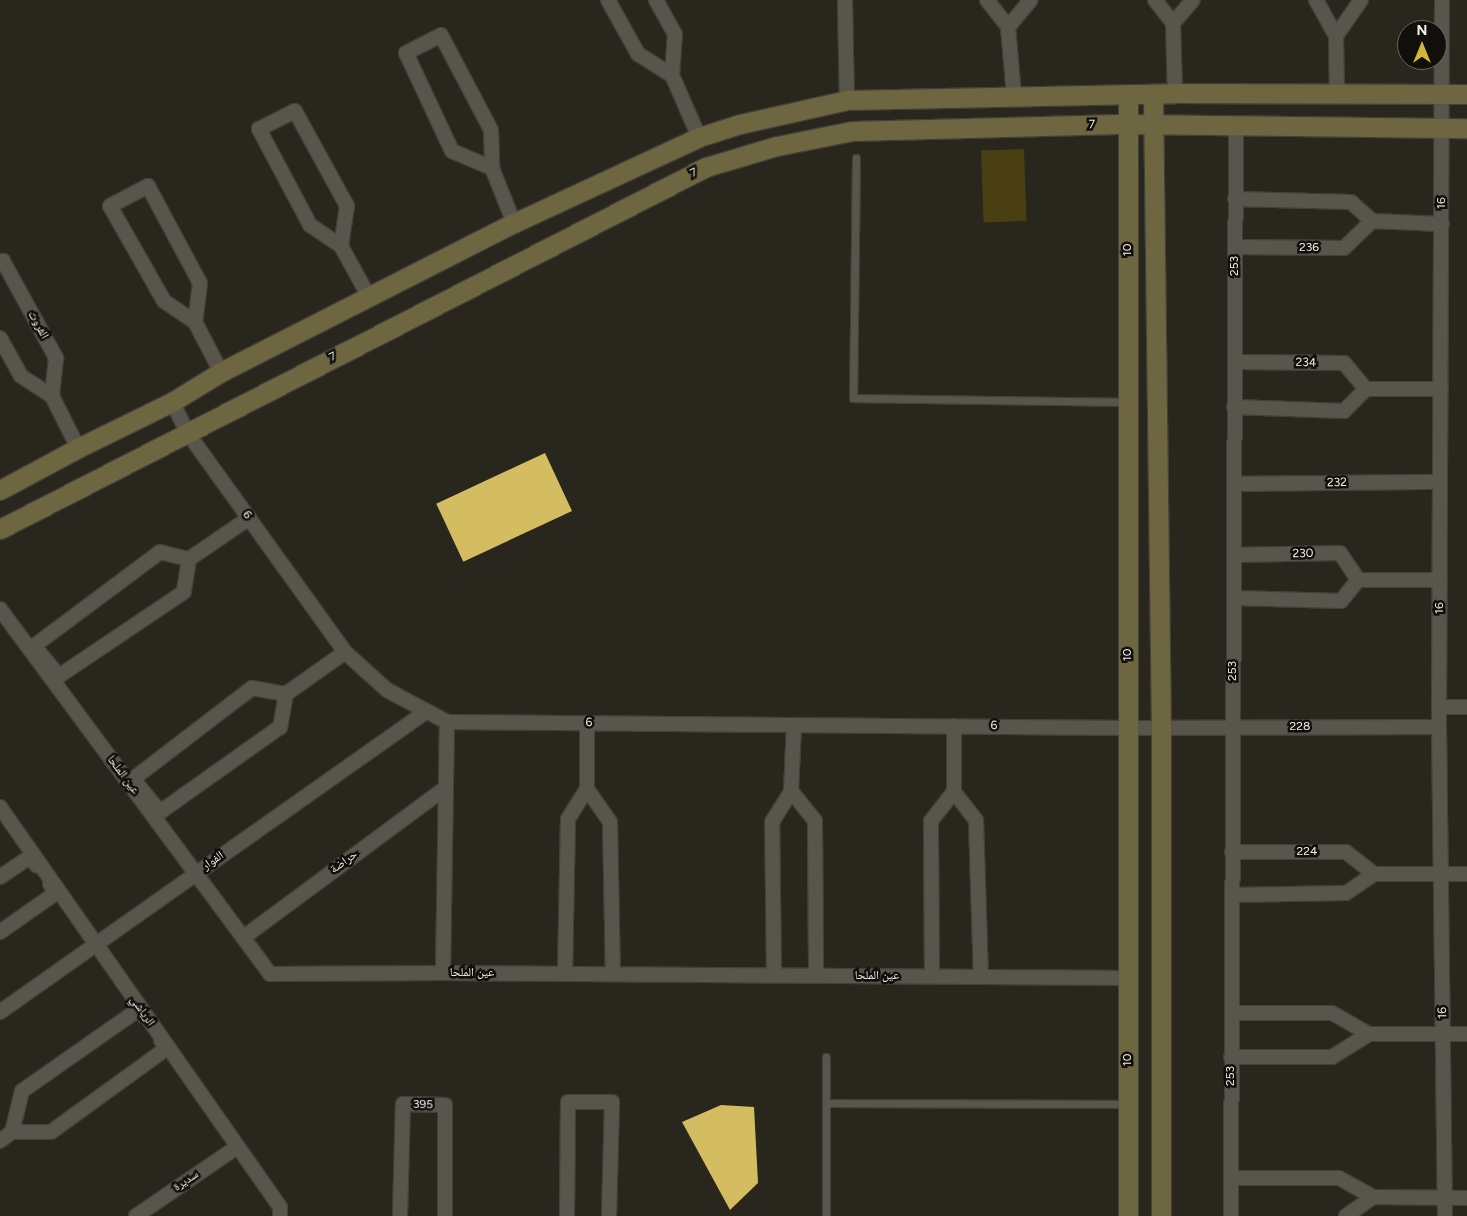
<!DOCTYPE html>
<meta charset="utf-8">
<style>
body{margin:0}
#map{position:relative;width:1467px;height:1216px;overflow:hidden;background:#28261d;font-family:Figtree,"Noto Naskh Arabic",sans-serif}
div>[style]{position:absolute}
.green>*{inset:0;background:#493f13;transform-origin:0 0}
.building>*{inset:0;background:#d3bd60;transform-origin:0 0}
.roads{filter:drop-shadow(1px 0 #424139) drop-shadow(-1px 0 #424139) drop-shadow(0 1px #424139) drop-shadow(0 -1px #424139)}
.lane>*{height:7px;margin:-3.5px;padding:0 3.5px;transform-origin:3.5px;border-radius:3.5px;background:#58564c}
.street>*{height:14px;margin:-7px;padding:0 7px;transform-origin:7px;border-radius:7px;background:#58564c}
.secondary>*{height:19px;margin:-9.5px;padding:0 9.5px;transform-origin:9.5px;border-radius:9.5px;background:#6e6641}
span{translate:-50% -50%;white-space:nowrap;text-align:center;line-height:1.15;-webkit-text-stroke:5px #100f0b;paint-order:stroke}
.street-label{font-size:12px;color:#f2f1eb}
.north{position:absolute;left:1397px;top:20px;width:50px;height:50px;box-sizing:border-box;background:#100f0b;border:1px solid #6a6965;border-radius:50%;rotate:0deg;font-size:14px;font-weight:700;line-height:20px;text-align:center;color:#f2f1eb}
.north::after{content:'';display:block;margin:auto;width:18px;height:22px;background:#d3b635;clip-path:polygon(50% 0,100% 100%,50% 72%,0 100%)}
</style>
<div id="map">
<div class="green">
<i style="left:1024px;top:149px;width:72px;height:43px;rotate:88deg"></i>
</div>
<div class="building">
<i style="left:545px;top:453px;width:64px;height:120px;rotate:65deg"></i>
<i style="clip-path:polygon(721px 1105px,754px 1107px,758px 1183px,730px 1210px,682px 1122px)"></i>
</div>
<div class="roads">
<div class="lane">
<i style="left:856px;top:158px;width:240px;rotate:90.7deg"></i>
<i style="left:853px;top:398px;width:275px;rotate:0.8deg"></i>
<i style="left:826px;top:1057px;width:159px;rotate:90deg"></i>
<i style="left:826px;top:1103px;width:302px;rotate:0.2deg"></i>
</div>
<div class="street">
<i style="left:608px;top:0;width:62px;rotate:60.9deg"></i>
<i style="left:638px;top:54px;width:40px;rotate:32deg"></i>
<i style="left:656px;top:0;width:39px;rotate:61deg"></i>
<i style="left:675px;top:34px;width:41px;rotate:94.2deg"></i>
<i style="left:672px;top:75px;width:68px;rotate:66.5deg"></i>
<i style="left:845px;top:0;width:100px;rotate:88.9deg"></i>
<i style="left:987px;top:0;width:34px;rotate:52deg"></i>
<i style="left:1008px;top:27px;width:69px;rotate:85deg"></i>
<i style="left:1155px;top:0;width:29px;rotate:52deg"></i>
<i style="left:1173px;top:23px;width:70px;rotate:88.4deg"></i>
<i style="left:1316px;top:0;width:41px;rotate:60.9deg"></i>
<i style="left:1336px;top:36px;width:58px;rotate:89deg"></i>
<i style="left:1442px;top:0;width:727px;rotate:90.24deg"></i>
<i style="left:1439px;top:727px;width:489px;rotate:89.3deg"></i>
<i style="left:1173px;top:23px;width:30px;rotate:-49deg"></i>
<i style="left:1008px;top:27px;width:35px;rotate:-50deg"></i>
<i style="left:1336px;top:36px;width:44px;rotate:-55.2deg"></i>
<i style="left:492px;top:168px;width:43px;rotate:-157deg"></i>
<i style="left:452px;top:151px;width:108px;rotate:-115.1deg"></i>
<i style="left:406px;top:53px;width:39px;rotate:-27deg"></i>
<i style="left:441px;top:35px;width:107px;rotate:62.2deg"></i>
<i style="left:491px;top:130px;width:38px;rotate:88deg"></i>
<i style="left:492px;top:168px;width:59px;rotate:68.2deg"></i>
<i style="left:1235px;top:199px;width:116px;rotate:1.5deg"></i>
<i style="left:1351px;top:202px;width:28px;rotate:42deg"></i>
<i style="left:1372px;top:221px;width:70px;rotate:2.5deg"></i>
<i style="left:341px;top:246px;width:37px;rotate:-146deg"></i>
<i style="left:310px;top:225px;width:109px;rotate:-118deg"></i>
<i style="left:259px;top:129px;width:40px;rotate:-26.6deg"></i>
<i style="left:295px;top:111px;width:108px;rotate:61.3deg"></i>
<i style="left:347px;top:206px;width:40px;rotate:98.5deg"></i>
<i style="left:341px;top:246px;width:58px;rotate:61.2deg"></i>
<i style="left:1235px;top:247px;width:109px;rotate:0.5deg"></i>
<i style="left:1344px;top:248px;width:39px;rotate:-44deg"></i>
<i style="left:0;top:263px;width:4px;rotate:-34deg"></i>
<i style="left:3px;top:261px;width:111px;rotate:61.3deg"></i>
<i style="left:56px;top:358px;width:38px;rotate:96deg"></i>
<i style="left:52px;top:396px;width:58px;rotate:63.4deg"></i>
<i style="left:195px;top:322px;width:37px;rotate:-146deg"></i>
<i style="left:164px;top:301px;width:109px;rotate:-119.6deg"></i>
<i style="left:110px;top:206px;width:43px;rotate:-27.8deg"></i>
<i style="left:148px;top:186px;width:110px;rotate:61.8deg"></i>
<i style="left:200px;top:283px;width:39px;rotate:97deg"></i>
<i style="left:195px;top:322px;width:56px;rotate:62.5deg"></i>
<i style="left:0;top:338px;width:43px;rotate:61.1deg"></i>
<i style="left:21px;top:376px;width:37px;rotate:33deg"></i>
<i style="left:1235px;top:362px;width:109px;rotate:0.5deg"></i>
<i style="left:1344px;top:363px;width:34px;rotate:50deg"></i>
<i style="left:1366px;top:389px;width:75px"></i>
<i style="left:172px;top:402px;width:34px;rotate:63deg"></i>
<i style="left:187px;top:432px;width:271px;rotate:54.3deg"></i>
<i style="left:345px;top:652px;width:57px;rotate:42.1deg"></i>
<i style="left:387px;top:690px;width:68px;rotate:28.1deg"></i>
<i style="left:447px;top:722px;width:681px;rotate:0.5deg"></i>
<i style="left:1128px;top:728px;width:311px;rotate:-0.2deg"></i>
<i style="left:1234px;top:407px;width:110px;rotate:2.1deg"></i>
<i style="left:1344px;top:411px;width:31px;rotate:-45deg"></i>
<i style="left:1234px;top:484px;width:206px;rotate:-0.6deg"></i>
<i style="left:1234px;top:555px;width:106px;rotate:-1.1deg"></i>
<i style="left:1340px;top:553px;width:32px;rotate:56deg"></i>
<i style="left:1358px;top:580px;width:82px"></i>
<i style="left:189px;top:559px;width:33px;rotate:99deg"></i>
<i style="left:184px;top:592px;width:151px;rotate:146.1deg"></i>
<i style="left:59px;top:676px;width:39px;rotate:-130deg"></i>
<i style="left:34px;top:646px;width:157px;rotate:-36.7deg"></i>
<i style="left:160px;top:552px;width:30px;rotate:14deg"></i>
<i style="left:189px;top:559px;width:73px;rotate:-34.3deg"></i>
<i style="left:1234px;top:598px;width:107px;rotate:1.6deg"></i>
<i style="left:1341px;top:601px;width:27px;rotate:-51deg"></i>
<i style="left:0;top:609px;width:454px;rotate:53.5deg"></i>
<i style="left:270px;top:974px;width:173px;rotate:-0.3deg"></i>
<i style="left:443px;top:973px;width:685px;rotate:0.42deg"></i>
<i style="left:286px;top:694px;width:34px;rotate:100deg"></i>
<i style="left:280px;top:727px;width:147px;rotate:144.7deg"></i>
<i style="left:160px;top:812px;width:43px;rotate:-129.3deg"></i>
<i style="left:133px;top:779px;width:150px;rotate:-37.4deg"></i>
<i style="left:252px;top:688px;width:35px;rotate:10deg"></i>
<i style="left:286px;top:694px;width:72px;rotate:-35.4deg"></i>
<i style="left:1439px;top:707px;width:28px"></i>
<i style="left:587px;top:723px;width:66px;rotate:90deg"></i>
<i style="left:954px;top:726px;width:66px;rotate:90deg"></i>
<i style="left:791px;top:791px;width:66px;rotate:-87.4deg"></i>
<i style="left:0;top:807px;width:488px;rotate:55deg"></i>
<i style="left:280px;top:1207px;width:9px;rotate:90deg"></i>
<i style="left:1232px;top:852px;width:114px"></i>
<i style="left:1346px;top:852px;width:36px;rotate:38deg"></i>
<i style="left:1374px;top:874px;width:93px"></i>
<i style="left:0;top:877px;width:36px;rotate:-34deg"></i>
<i style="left:30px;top:857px;width:11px;rotate:52deg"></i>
<i style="left:1232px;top:895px;width:114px;rotate:-1deg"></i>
<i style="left:1346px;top:893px;width:34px;rotate:-34deg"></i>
<i style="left:0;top:932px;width:68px;rotate:-34.9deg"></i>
<i style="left:56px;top:893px;width:11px;rotate:-124deg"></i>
<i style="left:244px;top:937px;width:250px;rotate:-36.5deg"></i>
<i style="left:443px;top:973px;width:251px;rotate:-89.1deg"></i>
<i style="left:565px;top:974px;width:155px;rotate:-88.9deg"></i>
<i style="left:568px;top:819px;width:36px;rotate:-58deg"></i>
<i style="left:587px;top:789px;width:40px;rotate:55.1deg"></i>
<i style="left:610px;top:822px;width:152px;rotate:88.9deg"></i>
<i style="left:774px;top:975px;width:153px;rotate:-90.7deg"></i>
<i style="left:772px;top:822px;width:36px;rotate:-58deg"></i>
<i style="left:791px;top:791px;width:38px;rotate:51deg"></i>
<i style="left:815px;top:821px;width:154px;rotate:89.6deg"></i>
<i style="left:932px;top:976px;width:155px;rotate:-90.4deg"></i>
<i style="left:931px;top:821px;width:37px;rotate:-52deg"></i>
<i style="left:954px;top:792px;width:36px;rotate:52deg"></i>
<i style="left:976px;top:820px;width:157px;rotate:88.2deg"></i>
<i style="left:0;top:1012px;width:522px;rotate:-35.18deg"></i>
<i style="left:1232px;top:1013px;width:100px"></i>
<i style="left:1332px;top:1013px;width:43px;rotate:29.6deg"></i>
<i style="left:1369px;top:1034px;width:98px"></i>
<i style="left:1231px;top:1057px;width:101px"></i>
<i style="left:1332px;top:1057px;width:44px;rotate:-31.9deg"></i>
<i style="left:12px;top:1132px;width:42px;rotate:-76.3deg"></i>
<i style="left:22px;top:1091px;width:143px;rotate:-35deg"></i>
<i style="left:139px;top:1009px;width:9px;rotate:54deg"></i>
<i style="left:0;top:1141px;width:15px;rotate:-37deg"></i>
<i style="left:12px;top:1132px;width:39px"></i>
<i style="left:51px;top:1132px;width:143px;rotate:-35.9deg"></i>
<i style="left:167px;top:1048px;width:10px;rotate:-127deg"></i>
<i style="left:1231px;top:1178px;width:108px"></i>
<i style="left:1339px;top:1178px;width:39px;rotate:29deg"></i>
<i style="left:1373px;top:1197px;width:94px;rotate:0.6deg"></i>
<i style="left:136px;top:1216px;width:122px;rotate:-34.3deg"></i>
<i style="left:400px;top:1216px;width:112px;rotate:-88.5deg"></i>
<i style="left:403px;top:1104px;width:42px;rotate:1.4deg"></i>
<i style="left:445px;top:1105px;width:111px;rotate:90deg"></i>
<i style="left:567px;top:1216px;width:114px;rotate:-89.5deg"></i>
<i style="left:568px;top:1102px;width:44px"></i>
<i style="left:612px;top:1102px;width:114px;rotate:91.5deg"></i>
<i style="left:1231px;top:1216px;width:1091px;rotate:-89.74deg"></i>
<i style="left:1346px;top:1216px;width:33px;rotate:-35deg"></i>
</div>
<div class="secondary">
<i style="left:1128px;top:94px;width:1122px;rotate:90deg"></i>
<i style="left:1153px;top:95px;width:633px;rotate:89.28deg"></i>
<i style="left:1161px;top:728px;width:488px;rotate:90deg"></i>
<i style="left:0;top:490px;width:89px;rotate:-28.3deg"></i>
<i style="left:78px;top:448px;width:105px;rotate:-26.1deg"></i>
<i style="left:172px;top:402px;width:57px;rotate:-31.5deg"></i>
<i style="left:221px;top:372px;width:329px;rotate:-27deg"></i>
<i style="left:514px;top:223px;width:204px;rotate:-24.9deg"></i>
<i style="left:699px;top:137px;width:43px;rotate:-17.6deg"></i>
<i style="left:740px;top:124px;width:110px;rotate:-12.6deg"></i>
<i style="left:847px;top:100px;width:328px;rotate:-1.2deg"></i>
<i style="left:1175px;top:93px;width:292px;rotate:0.2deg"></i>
<i style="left:0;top:529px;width:793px;rotate:-27.15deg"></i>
<i style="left:706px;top:167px;width:74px;rotate:-16.5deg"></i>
<i style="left:777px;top:146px;width:76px;rotate:-11.3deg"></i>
<i style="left:852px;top:131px;width:276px;rotate:-1.5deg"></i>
<i style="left:1128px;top:124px;width:339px;rotate:0.7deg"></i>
</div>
</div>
<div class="street-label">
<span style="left:1092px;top:125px;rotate:-1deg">7</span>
<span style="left:694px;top:173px;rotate:-27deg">7</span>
<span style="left:1442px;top:203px;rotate:-90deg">16</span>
<span style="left:1309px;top:248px">236</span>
<span style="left:1128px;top:250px;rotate:-90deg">10</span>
<span style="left:1235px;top:266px;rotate:-90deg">253</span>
<span style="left:38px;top:325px;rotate:61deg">الفروت</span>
<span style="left:333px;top:357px;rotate:-27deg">7</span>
<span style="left:1306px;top:363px;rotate:1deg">234</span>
<span style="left:1337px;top:483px;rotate:-1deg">232</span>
<span style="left:247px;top:515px;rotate:54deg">6</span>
<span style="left:1303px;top:554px;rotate:-1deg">230</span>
<span style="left:1440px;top:608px;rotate:-90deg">16</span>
<span style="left:1128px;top:655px;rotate:-90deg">10</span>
<span style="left:1233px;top:671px;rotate:-90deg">253</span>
<span style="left:589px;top:723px;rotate:1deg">6</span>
<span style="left:994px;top:726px;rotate:1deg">6</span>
<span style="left:1300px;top:727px">228</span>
<span style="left:123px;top:775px;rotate:53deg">عين الملحا</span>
<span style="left:1307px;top:852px">224</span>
<span style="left:213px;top:861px;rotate:-35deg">الفوار</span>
<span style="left:344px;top:862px;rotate:-36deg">حراضة</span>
<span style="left:472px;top:973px">عين الملحا</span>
<span style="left:877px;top:976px">عين الملحا</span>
<span style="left:142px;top:1011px;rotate:55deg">الرياشي</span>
<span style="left:1443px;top:1013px;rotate:-91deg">16</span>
<span style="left:1128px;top:1060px;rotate:-90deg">10</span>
<span style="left:1231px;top:1076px;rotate:-90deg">253</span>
<span style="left:423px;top:1105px;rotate:1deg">395</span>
<span style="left:186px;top:1181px;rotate:-34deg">سديرة</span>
</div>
<div class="north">N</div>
</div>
